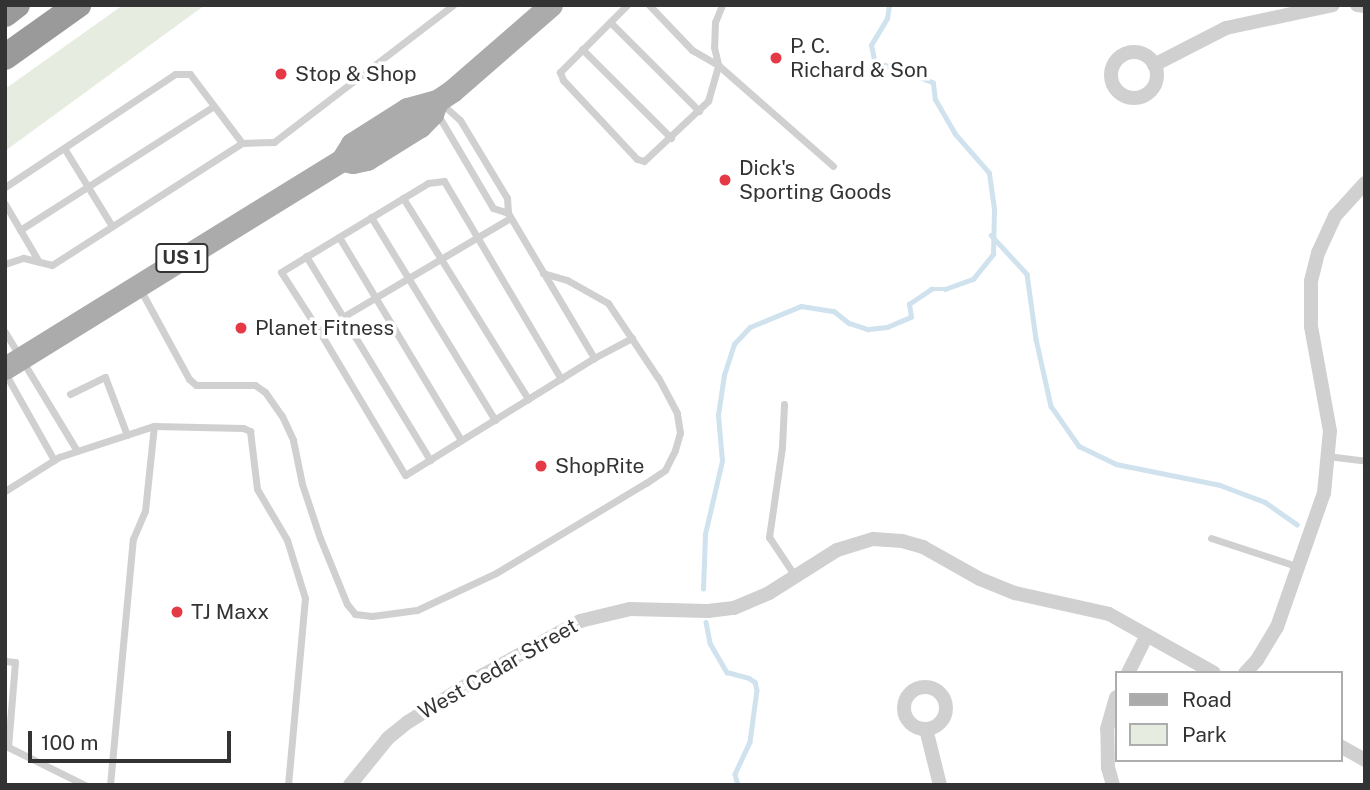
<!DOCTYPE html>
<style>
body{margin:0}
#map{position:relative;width:1370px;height:790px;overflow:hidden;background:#fff;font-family:"Public Sans",sans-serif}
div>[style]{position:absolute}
.green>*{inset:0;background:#e6ecdf}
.stream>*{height:4.5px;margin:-2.25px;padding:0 2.25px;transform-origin:2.25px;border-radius:2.25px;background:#cfe2ee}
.service>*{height:7px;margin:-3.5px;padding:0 3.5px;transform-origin:3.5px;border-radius:3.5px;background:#d0d0d0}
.minor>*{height:14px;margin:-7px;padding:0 7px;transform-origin:7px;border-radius:7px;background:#d0d0d0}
.minor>.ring{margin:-7px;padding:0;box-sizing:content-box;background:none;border:14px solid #d0d0d0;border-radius:50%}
.primary>*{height:23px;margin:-11.5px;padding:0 11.5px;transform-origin:11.5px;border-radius:11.5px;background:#ababab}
.motorway>*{height:26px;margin:-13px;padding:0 13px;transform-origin:13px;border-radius:13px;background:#9a9a9a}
.dots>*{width:19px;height:19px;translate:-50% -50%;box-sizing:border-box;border:4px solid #fff;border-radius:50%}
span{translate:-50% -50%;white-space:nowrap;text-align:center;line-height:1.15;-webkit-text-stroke:7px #fff;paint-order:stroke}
.shield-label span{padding:2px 5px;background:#fff;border:2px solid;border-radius:5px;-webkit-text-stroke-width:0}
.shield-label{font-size:19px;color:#333;font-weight:700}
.poi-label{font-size:21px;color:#333}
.left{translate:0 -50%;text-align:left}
.street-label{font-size:21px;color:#333}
.frame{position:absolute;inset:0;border:7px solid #333;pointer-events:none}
.legend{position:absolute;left:1115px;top:671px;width:228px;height:91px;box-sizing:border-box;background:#fff;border:2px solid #adadad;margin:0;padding:9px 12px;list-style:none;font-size:21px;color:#333}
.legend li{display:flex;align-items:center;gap:14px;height:35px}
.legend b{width:35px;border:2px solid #adadad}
.scale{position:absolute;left:28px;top:731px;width:203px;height:32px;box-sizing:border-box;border:4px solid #333;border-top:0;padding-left:9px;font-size:21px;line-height:24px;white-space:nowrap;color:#333;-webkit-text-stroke:5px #fff;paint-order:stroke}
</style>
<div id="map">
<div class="green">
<i style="clip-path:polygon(123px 5px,205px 5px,5px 151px,5px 89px)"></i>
</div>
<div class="stream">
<i style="left:991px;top:235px;width:53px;rotate:47.3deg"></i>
<i style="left:1027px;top:274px;width:66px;rotate:82.1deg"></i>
<i style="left:1036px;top:339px;width:69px;rotate:77.4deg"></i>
<i style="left:1051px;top:406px;width:49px;rotate:55deg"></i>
<i style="left:1079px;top:446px;width:41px;rotate:25.9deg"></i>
<i style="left:1116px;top:464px;width:106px;rotate:11.4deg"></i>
<i style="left:1220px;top:485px;width:48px;rotate:20.7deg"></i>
<i style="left:1265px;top:502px;width:39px;rotate:35deg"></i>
<i style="left:703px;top:589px;width:55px;rotate:-87.9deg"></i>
<i style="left:705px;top:534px;width:75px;rotate:-76.9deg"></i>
<i style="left:722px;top:461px;width:46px;rotate:-95deg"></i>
<i style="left:718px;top:415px;width:40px;rotate:-81.5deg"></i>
<i style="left:724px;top:375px;width:33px;rotate:-72deg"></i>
<i style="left:734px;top:344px;width:23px;rotate:-47deg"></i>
<i style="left:750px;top:327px;width:55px;rotate:-22.4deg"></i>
<i style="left:801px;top:306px;width:33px;rotate:9deg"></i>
<i style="left:834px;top:311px;width:19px;rotate:39deg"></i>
<i style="left:849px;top:323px;width:20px;rotate:18deg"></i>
<i style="left:868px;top:329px;width:19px;rotate:-6deg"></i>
<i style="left:887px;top:327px;width:26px;rotate:-23deg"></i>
<i style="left:911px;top:317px;width:13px;rotate:-99deg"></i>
<i style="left:909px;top:304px;width:27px;rotate:-34deg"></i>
<i style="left:931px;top:289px;width:14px"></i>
<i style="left:945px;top:289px;width:30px;rotate:-20deg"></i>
<i style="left:973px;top:279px;width:32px;rotate:-51deg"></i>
<i style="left:993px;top:254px;width:45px;rotate:-88.7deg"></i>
<i style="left:994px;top:209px;width:36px;rotate:-98deg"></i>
<i style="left:989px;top:173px;width:52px;rotate:-131.1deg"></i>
<i style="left:955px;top:134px;width:39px;rotate:-120deg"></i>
<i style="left:935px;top:100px;width:17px;rotate:-97deg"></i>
<i style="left:933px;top:83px;width:42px;rotate:-157.7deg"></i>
<i style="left:894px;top:67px;width:19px;rotate:-171deg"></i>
<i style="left:875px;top:64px;width:19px;rotate:-102deg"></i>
<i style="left:871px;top:45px;width:31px;rotate:-59deg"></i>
<i style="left:887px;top:18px;width:13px;rotate:-81deg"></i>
<i style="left:706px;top:622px;width:21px;rotate:79deg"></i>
<i style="left:710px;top:643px;width:34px;rotate:60deg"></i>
<i style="left:727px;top:672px;width:23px;rotate:15deg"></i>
<i style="left:749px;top:678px;width:7px;rotate:34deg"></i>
<i style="left:755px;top:682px;width:8px;rotate:76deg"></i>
<i style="left:757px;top:690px;width:52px;rotate:97.7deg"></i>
<i style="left:750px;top:742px;width:35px;rotate:115deg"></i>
<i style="left:735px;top:774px;width:11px;rotate:75deg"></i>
</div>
<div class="service">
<i style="left:627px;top:5px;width:95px;rotate:135deg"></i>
<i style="left:560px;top:72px;width:9px;rotate:69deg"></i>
<i style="left:563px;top:80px;width:108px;rotate:46.9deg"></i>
<i style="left:637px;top:159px;width:7px;rotate:16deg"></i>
<i style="left:644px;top:161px;width:88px;rotate:-43.2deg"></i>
<i style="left:708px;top:101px;width:37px;rotate:-74deg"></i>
<i style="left:718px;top:65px;width:30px;rotate:-150deg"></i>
<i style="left:692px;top:50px;width:62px;rotate:-133.7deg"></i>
<i style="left:722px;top:5px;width:18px;rotate:112deg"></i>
<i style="left:715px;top:22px;width:25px;rotate:92deg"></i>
<i style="left:714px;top:47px;width:18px;rotate:77deg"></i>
<i style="left:718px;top:65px;width:153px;rotate:41.3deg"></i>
<i style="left:610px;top:22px;width:126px;rotate:45deg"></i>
<i style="left:582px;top:49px;width:126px;rotate:45deg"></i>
<i style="left:441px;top:103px;width:25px;rotate:42deg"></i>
<i style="left:460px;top:120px;width:91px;rotate:58.9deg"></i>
<i style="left:507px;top:198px;width:15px;rotate:86deg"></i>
<i style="left:508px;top:213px;width:169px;rotate:59.3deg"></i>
<i style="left:594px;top:358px;width:222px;rotate:148.2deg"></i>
<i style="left:405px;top:475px;width:168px;rotate:-120.8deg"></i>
<i style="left:319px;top:331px;width:222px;rotate:-30.6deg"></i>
<i style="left:438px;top:115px;width:108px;rotate:59.4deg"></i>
<i style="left:493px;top:208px;width:16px;rotate:18deg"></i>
<i style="left:242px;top:143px;width:32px;rotate:-2deg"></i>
<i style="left:274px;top:142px;width:225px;rotate:-37.4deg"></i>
<i style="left:64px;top:148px;width:92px;rotate:58.4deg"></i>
<i style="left:5px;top:187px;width:204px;rotate:-33.6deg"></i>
<i style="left:175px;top:74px;width:15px"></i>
<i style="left:190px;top:74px;width:86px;rotate:53deg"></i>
<i style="left:242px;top:143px;width:226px;rotate:147.3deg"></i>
<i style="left:52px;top:265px;width:30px;rotate:-166deg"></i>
<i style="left:23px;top:258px;width:19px;rotate:162deg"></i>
<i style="left:403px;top:198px;width:237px;rotate:58.1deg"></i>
<i style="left:5px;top:204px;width:67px;rotate:59.6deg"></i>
<i style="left:371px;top:217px;width:238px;rotate:58.6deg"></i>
<i style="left:20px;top:230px;width:230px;rotate:-32.6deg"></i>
<i style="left:339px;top:237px;width:237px;rotate:59deg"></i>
<i style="left:306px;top:256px;width:239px;rotate:58.7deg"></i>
<i style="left:140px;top:289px;width:102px;rotate:61.4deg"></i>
<i style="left:189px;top:379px;width:9px;rotate:41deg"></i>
<i style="left:196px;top:385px;width:59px"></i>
<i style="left:255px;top:385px;width:12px;rotate:35deg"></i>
<i style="left:265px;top:392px;width:29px;rotate:55deg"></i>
<i style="left:282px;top:416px;width:26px;rotate:65deg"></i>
<i style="left:293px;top:440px;width:45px;rotate:78.4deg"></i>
<i style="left:302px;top:484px;width:57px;rotate:71.6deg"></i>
<i style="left:320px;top:538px;width:71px;rotate:67.8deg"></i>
<i style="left:347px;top:604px;width:13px;rotate:51deg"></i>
<i style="left:355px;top:614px;width:17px;rotate:7deg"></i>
<i style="left:372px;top:616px;width:45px;rotate:-7.6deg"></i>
<i style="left:417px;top:610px;width:87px;rotate:-25.1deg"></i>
<i style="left:496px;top:573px;width:175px;rotate:-31deg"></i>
<i style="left:646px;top:483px;width:23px;rotate:-34deg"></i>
<i style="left:665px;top:470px;width:22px;rotate:-63deg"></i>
<i style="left:675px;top:450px;width:18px;rotate:-74deg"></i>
<i style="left:680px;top:433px;width:20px;rotate:-99deg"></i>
<i style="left:677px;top:413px;width:40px;rotate:-118deg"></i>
<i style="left:658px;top:378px;width:90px;rotate:-123.7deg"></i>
<i style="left:608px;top:303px;width:47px;rotate:-150.7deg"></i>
<i style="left:567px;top:280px;width:25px;rotate:-164deg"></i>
<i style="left:319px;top:331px;width:70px;rotate:-122.8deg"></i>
<i style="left:281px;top:272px;width:172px;rotate:-31.2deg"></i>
<i style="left:428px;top:183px;width:16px;rotate:-7deg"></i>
<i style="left:444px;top:181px;width:230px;rotate:59.4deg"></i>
<i style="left:5px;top:332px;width:139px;rotate:58.8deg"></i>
<i style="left:594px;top:358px;width:43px;rotate:-27.8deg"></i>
<i style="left:5px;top:373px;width:100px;rotate:60.6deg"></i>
<i style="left:70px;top:394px;width:39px;rotate:-26deg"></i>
<i style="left:105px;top:377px;width:62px;rotate:69.2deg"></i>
<i style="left:784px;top:404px;width:43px;rotate:92.7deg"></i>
<i style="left:782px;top:447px;width:91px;rotate:98.2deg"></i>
<i style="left:769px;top:537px;width:47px;rotate:56.3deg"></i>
<i style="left:1327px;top:456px;width:38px;rotate:7deg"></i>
<i style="left:5px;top:491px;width:64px;rotate:-32.2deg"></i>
<i style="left:59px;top:457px;width:100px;rotate:-18.1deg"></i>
<i style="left:154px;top:426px;width:89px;rotate:1.3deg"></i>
<i style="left:243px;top:428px;width:8px;rotate:23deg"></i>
<i style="left:250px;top:431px;width:58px;rotate:83.1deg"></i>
<i style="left:257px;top:489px;width:59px;rotate:59.5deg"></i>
<i style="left:287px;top:540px;width:61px;rotate:72.8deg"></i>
<i style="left:305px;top:598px;width:188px;rotate:95.2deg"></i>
<i style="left:1211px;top:538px;width:93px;rotate:18.2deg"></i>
<i style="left:5px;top:661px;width:10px;rotate:6deg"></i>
<i style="left:15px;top:662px;width:85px;rotate:94.7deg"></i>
<i style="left:8px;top:747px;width:86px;rotate:26.3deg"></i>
<i style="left:110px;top:785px;width:247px;rotate:-84.7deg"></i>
<i style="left:133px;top:539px;width:30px;rotate:-67deg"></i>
<i style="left:145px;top:511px;width:85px;rotate:-84deg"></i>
</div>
<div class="minor">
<i style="left:1357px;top:5px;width:8px;rotate:7deg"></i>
<i class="ring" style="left:1111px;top:52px;width:32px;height:32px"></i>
<i style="left:1154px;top:65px;width:81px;rotate:-27.2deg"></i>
<i style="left:1226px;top:28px;width:109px;rotate:-12.1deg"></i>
<i style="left:1128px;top:673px;width:42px;rotate:-63.4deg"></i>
<i style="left:1245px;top:673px;width:18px;rotate:-47deg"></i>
<i style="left:1257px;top:660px;width:39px;rotate:-59deg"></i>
<i style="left:1277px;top:627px;width:142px;rotate:-70.7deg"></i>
<i style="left:1324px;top:493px;width:62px;rotate:-84.5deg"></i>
<i style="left:1330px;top:431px;width:107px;rotate:-100.3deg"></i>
<i style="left:1311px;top:326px;width:45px;rotate:-90deg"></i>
<i style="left:1311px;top:281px;width:29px;rotate:-76deg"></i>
<i style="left:1318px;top:253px;width:41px;rotate:-65.3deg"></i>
<i style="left:1335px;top:216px;width:45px;rotate:-47.7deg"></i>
<i class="ring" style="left:904px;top:687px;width:28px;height:28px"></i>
<i style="left:926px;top:729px;width:58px;rotate:76deg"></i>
<i style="left:1340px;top:746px;width:29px;rotate:29deg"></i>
<i style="left:350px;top:785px;width:60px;rotate:-51deg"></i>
<i style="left:388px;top:738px;width:26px;rotate:-39deg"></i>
<i style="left:408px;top:722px;width:89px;rotate:-32.1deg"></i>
<i style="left:483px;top:675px;width:111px;rotate:-29.1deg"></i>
<i style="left:580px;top:621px;width:51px;rotate:-13.5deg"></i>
<i style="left:630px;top:609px;width:78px;rotate:1.5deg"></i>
<i style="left:708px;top:611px;width:26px;rotate:-7deg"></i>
<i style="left:734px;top:608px;width:38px;rotate:-23deg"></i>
<i style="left:769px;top:593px;width:80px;rotate:-32.3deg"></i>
<i style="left:837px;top:550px;width:38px;rotate:-17deg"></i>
<i style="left:873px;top:539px;width:29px;rotate:4deg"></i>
<i style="left:902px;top:541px;width:22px;rotate:16deg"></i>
<i style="left:923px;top:547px;width:65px;rotate:29.3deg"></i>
<i style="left:980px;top:579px;width:38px;rotate:22deg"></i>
<i style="left:1015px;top:593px;width:96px;rotate:12.6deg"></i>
<i style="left:1109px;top:614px;width:120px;rotate:29.3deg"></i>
<i style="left:1113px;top:785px;width:18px;rotate:-106deg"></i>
<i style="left:1108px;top:768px;width:39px;rotate:-91deg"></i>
<i style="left:1107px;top:729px;width:33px;rotate:-74deg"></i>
</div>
<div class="primary">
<i style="left:342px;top:160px;width:11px;rotate:10deg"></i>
<i style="left:353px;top:162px;width:14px;rotate:-12deg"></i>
<i style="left:367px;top:159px;width:62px;rotate:-31.9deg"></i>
<i style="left:420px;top:126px;width:17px;rotate:-45deg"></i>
<i style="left:432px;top:114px;width:14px;rotate:-69deg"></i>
<i style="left:5px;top:368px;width:396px;rotate:-31.7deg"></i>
<i style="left:342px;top:160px;width:19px;rotate:-58deg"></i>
<i style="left:352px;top:144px;width:65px;rotate:-32.5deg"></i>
<i style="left:407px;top:109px;width:31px;rotate:-15deg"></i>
<i style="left:437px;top:101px;width:18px;rotate:-34deg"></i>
<i style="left:452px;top:91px;width:131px;rotate:-41deg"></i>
</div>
<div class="motorway">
<i style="left:5px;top:14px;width:15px;rotate:-37deg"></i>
<i style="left:5px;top:57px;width:90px;rotate:-35.5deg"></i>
</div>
<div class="dots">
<i style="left:776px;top:58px;background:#e63946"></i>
<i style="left:281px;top:74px;background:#e63946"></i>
<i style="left:725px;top:180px;background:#e63946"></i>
<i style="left:241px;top:328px;background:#e63946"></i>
<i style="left:541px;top:466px;background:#e63946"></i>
<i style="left:177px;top:612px;background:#e63946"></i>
</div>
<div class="shield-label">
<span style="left:182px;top:258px">US 1</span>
</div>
<div class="poi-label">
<span class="left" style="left:790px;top:58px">P. C.<br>Richard &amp; Son</span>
<span class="left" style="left:295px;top:74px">Stop &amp; Shop</span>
<span class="left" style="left:739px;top:180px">Dick's<br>Sporting Goods</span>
<span class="left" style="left:255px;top:328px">Planet Fitness</span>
<span class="left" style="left:555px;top:466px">ShopRite</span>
<span class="left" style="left:191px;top:612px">TJ Maxx</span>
</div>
<div class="street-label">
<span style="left:498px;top:669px;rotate:-30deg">West Cedar Street</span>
</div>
<div class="frame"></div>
<ul class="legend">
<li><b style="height:9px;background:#ababab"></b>Road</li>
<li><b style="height:19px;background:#e6ecdf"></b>Park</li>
</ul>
<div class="scale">100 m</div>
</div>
